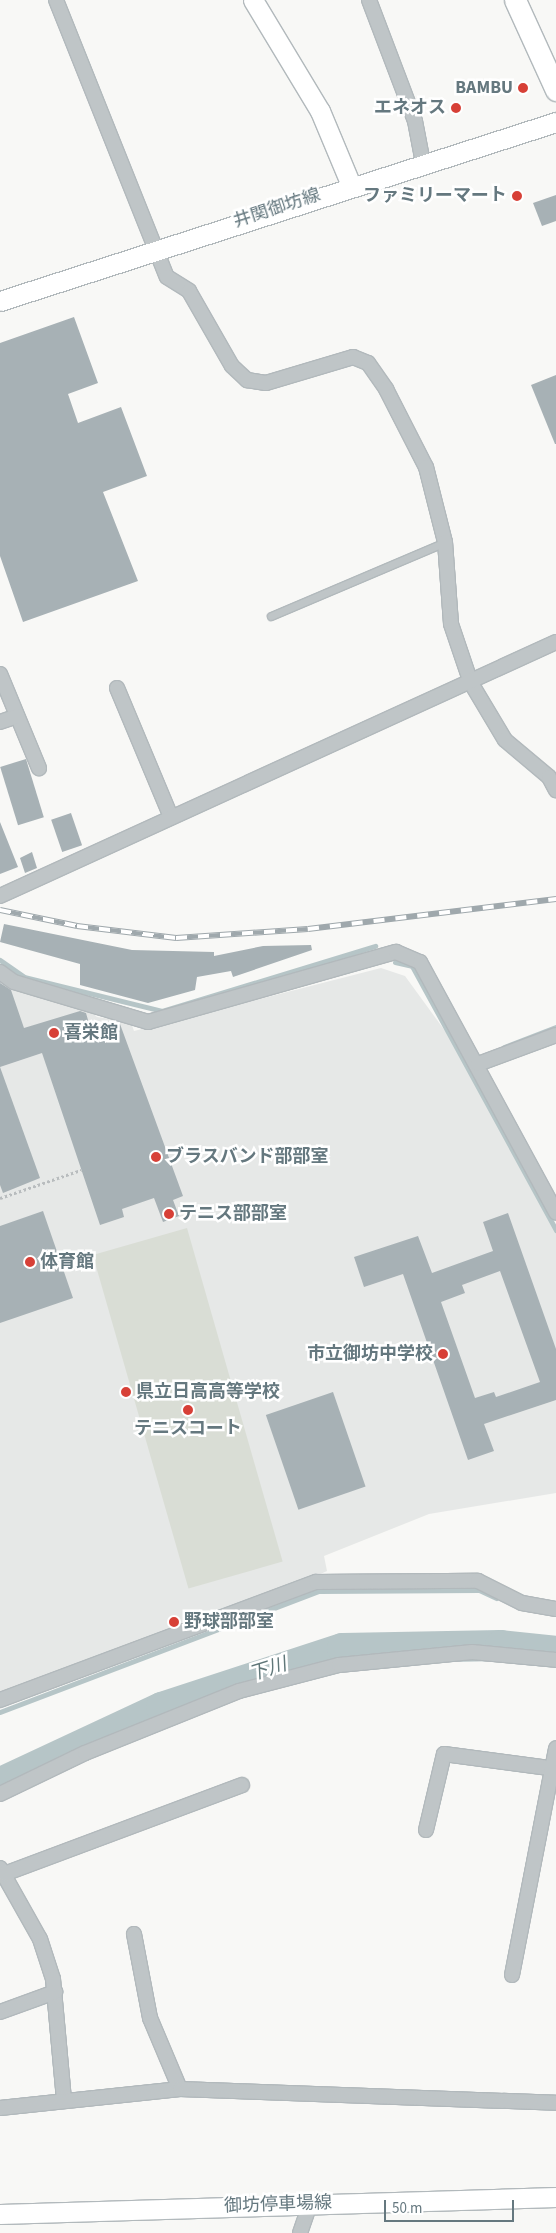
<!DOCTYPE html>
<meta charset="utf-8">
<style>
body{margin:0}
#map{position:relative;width:556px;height:2233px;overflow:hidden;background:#f8f8f6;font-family:"Source Sans 3","Noto Sans JP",sans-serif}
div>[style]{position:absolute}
.built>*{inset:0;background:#e6e8e7}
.green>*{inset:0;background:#d9ddd5;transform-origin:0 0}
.stream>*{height:5px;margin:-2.5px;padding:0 2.5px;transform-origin:2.5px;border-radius:2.5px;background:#b6c5c7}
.river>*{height:31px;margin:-15.5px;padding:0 15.5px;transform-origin:15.5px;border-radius:15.5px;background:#b6c5c7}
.building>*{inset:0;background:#a7b1b5;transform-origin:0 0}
.path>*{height:3px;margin-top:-1.5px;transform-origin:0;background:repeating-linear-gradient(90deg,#b8bcbe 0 2.5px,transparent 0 5px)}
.roads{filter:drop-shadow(1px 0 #b2b9bc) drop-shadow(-1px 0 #b2b9bc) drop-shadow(0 1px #b2b9bc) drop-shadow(0 -1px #b2b9bc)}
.lane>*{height:7px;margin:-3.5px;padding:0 3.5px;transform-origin:3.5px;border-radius:3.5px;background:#bfc5c7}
.street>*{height:14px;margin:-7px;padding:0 7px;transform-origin:7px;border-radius:7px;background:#bfc5c7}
.secondary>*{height:19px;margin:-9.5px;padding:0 9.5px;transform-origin:9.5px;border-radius:9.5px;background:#fff}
.primary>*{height:21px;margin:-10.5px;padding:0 10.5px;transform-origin:10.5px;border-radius:10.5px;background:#fff}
.rail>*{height:5.5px;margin-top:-2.75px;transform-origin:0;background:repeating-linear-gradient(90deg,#fff 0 11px,#9fa8ac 0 22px);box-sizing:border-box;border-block:1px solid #9fa8ac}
.dots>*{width:14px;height:14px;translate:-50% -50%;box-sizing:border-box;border:2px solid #fff;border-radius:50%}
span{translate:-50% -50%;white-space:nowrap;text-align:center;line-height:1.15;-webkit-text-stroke:5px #fff;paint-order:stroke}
.poi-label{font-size:18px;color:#65787f;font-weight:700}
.right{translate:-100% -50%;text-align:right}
.left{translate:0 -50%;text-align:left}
.street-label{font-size:18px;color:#65787f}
.water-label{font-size:19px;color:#607779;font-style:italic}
.scale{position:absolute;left:384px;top:2200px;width:130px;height:22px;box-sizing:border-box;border:2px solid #65787f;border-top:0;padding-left:6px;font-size:15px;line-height:18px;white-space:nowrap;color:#65787f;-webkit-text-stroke:4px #fff;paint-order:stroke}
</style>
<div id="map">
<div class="built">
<i style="clip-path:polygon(381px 968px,405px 976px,472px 1068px,556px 1226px,556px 1493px,429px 1514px,324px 1556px,327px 1571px,305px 1581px,0 1693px,0 977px,86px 1007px,97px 1017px,131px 1022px,134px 1031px)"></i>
</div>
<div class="green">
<i style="left:187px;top:1228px;width:347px;height:98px;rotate:74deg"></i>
</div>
<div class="stream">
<i style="left:0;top:960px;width:29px;rotate:35deg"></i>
<i style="left:24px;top:977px;width:142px;rotate:13.8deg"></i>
<i style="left:162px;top:1011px;width:223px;rotate:-17deg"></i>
<i style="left:395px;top:962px;width:17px;rotate:13deg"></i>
<i style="left:412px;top:966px;width:301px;rotate:61.4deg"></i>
<i style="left:504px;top:1047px;width:56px;rotate:-21deg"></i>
<i style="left:0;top:1712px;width:341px;rotate:-20.8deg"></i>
<i style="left:319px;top:1591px;width:160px;rotate:-0.4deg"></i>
<i style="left:479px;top:1590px;width:19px;rotate:25deg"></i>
</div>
<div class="river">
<i style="left:0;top:1782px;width:178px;rotate:-25deg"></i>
<i style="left:161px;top:1707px;width:190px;rotate:-18.1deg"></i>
<i style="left:342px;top:1648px;width:158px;rotate:-1.1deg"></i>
<i style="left:500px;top:1645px;width:56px;rotate:6.1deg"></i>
</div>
<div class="building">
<i style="clip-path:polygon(556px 195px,556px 221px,542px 226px,533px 203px)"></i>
<i style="clip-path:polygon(74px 317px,98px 383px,68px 394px,78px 423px,121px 407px,147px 476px,103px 492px,138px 581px,23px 622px,0 556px,0 343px)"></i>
<i style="clip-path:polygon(556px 375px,556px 444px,555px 444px,531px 385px)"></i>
<i style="left:26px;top:759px;width:61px;height:27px;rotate:73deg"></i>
<i style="left:71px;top:813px;width:34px;height:21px;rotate:71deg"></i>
<i style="clip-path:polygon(0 822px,18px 867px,0 874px)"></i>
<i style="clip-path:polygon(32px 852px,37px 868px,25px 873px,20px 858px)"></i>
<i style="clip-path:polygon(4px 924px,132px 950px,214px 952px,214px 956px,263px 946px,311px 945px,312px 950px,233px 977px,231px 971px,197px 977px,195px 990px,148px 1003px,80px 985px,80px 964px,0 942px)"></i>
<i style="clip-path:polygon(0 983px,11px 990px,24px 1028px,80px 1011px,86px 1013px,92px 1034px,120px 1024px,183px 1196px,173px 1200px,179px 1216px,163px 1222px,154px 1198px,122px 1209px,124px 1217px,100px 1225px,42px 1053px,0 1067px)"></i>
<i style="clip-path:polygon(0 1067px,40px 1178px,3px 1193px,0 1185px)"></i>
<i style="clip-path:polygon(43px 1211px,73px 1298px,0 1323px,0 1226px)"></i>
<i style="clip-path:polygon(evenodd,508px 1213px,556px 1349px,556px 1400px,484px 1424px,494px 1451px,468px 1460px,403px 1274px,364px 1287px,354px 1257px,418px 1236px,432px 1273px,493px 1251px,483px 1222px,508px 1213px,500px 1271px,540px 1382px,496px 1397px,494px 1392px,475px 1398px,441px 1302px,465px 1293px,462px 1285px,500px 1271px)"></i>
<i style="left:333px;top:1392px;width:100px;height:71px;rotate:71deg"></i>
</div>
<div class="path">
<i style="left:0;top:1198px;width:86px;rotate:-19.1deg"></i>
</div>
<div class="roads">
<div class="lane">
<i style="left:271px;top:616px;width:189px;rotate:-23deg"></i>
</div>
<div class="street">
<i style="left:56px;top:0;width:298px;rotate:68.2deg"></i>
<i style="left:167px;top:277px;width:26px;rotate:32deg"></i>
<i style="left:189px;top:291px;width:86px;rotate:60.2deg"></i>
<i style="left:232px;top:366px;width:21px;rotate:43deg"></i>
<i style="left:247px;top:380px;width:19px;rotate:9deg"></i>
<i style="left:266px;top:383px;width:91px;rotate:-16.6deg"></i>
<i style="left:353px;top:357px;width:16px;rotate:22deg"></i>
<i style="left:368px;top:363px;width:32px;rotate:55deg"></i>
<i style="left:386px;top:389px;width:88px;rotate:62.9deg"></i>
<i style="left:426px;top:467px;width:77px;rotate:75.8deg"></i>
<i style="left:445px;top:542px;width:82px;rotate:85.8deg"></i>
<i style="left:451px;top:624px;width:62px;rotate:71.3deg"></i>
<i style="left:471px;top:683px;width:66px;rotate:59.2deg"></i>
<i style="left:505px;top:740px;width:57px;rotate:40.1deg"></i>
<i style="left:549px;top:777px;width:15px;rotate:62deg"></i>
<i style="left:369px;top:0;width:129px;rotate:69.2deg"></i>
<i style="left:415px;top:121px;width:43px;rotate:79.2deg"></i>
<i style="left:0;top:674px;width:102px;rotate:67.5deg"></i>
<i style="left:117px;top:688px;width:138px;rotate:67.3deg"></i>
<i style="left:0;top:722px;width:18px;rotate:-19deg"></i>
<i style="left:0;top:896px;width:611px;rotate:-24.55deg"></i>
<i style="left:0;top:972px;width:17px;rotate:36deg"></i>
<i style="left:14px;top:982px;width:140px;rotate:16.6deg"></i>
<i style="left:148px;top:1022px;width:258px;rotate:-15.8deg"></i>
<i style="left:396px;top:952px;width:26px;rotate:23deg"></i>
<i style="left:420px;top:962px;width:285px;rotate:61.5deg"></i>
<i style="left:478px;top:1064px;width:83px;rotate:-20.4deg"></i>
<i style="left:0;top:1700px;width:337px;rotate:-20.5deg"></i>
<i style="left:316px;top:1582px;width:162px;rotate:-0.4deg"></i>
<i style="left:478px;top:1581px;width:49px;rotate:26.6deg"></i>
<i style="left:522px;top:1603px;width:35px;rotate:10deg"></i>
<i style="left:0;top:1794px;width:94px;rotate:-25.8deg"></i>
<i style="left:85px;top:1753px;width:166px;rotate:-21.9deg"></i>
<i style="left:239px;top:1691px;width:103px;rotate:-14.6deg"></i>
<i style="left:339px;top:1665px;width:134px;rotate:-5.6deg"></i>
<i style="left:472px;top:1652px;width:84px;rotate:5.4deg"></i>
<i style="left:426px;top:1830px;width:78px;rotate:-76.7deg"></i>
<i style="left:444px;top:1754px;width:106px;rotate:7.6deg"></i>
<i style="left:0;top:1868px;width:81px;rotate:60.6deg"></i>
<i style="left:40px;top:1939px;width:42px;rotate:72deg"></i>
<i style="left:53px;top:1979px;width:121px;rotate:84.8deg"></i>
<i style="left:4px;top:1874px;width:254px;rotate:-20.5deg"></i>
<i style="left:134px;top:1934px;width:86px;rotate:79.2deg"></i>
<i style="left:150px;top:2018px;width:77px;rotate:67.1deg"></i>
<i style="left:512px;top:1975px;width:231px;rotate:-79deg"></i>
<i style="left:0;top:2012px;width:59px;rotate:-20deg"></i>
<i style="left:0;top:2108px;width:181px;rotate:-6deg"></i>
<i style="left:180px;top:2089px;width:376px;rotate:2.1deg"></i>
<i style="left:300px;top:2233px;width:31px;rotate:-71deg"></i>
</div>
<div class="secondary">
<i style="left:253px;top:0;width:130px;rotate:58.9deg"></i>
<i style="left:320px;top:111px;width:80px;rotate:67.3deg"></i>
<i style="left:0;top:301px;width:584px;rotate:-17.85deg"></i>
<i style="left:0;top:2214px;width:556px;rotate:-1.75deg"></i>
</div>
<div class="primary">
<i style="left:515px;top:0;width:99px;rotate:65.5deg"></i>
</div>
</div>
<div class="rail">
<i style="left:0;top:910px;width:79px;rotate:11.7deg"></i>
<i style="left:77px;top:926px;width:100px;rotate:6.9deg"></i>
<i style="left:176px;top:938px;width:132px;rotate:-3.9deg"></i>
<i style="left:308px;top:929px;width:250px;rotate:-6.9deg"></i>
</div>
<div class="dots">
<i style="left:523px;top:88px;background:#d74037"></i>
<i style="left:456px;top:108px;background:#d74037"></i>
<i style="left:517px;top:196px;background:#d74037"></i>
<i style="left:54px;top:1033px;background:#d74037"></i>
<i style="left:156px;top:1157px;background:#d74037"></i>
<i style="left:169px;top:1214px;background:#d74037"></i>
<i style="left:30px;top:1262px;background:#d74037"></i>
<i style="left:443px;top:1354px;background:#d74037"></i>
<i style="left:126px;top:1392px;background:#d74037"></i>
<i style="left:188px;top:1410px;background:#d74037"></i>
<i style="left:174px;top:1622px;background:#d74037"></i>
</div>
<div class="poi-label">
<span class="right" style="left:513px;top:88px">BAMBU</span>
<span class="right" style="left:446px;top:108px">エネオス</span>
<span class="right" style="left:507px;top:196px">ファミリーマート</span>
<span class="left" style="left:64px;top:1033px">喜栄館</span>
<span class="left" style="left:166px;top:1157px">ブラスバンド部部室</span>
<span class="left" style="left:179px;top:1214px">テニス部部室</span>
<span class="left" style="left:40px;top:1262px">体育館</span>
<span class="right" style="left:433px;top:1354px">市立御坊中学校</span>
<span class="left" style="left:136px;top:1392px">県立日高高等学校</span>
<span style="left:188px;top:1429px">テニスコート</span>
<span class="left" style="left:184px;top:1622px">野球部部室</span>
</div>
<div class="street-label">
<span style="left:277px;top:209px;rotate:-18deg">井関御坊線</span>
<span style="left:278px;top:2205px;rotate:-2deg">御坊停車場線</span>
</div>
<div class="water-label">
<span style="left:268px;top:1670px;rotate:-17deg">下川</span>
</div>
<div class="scale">50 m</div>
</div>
